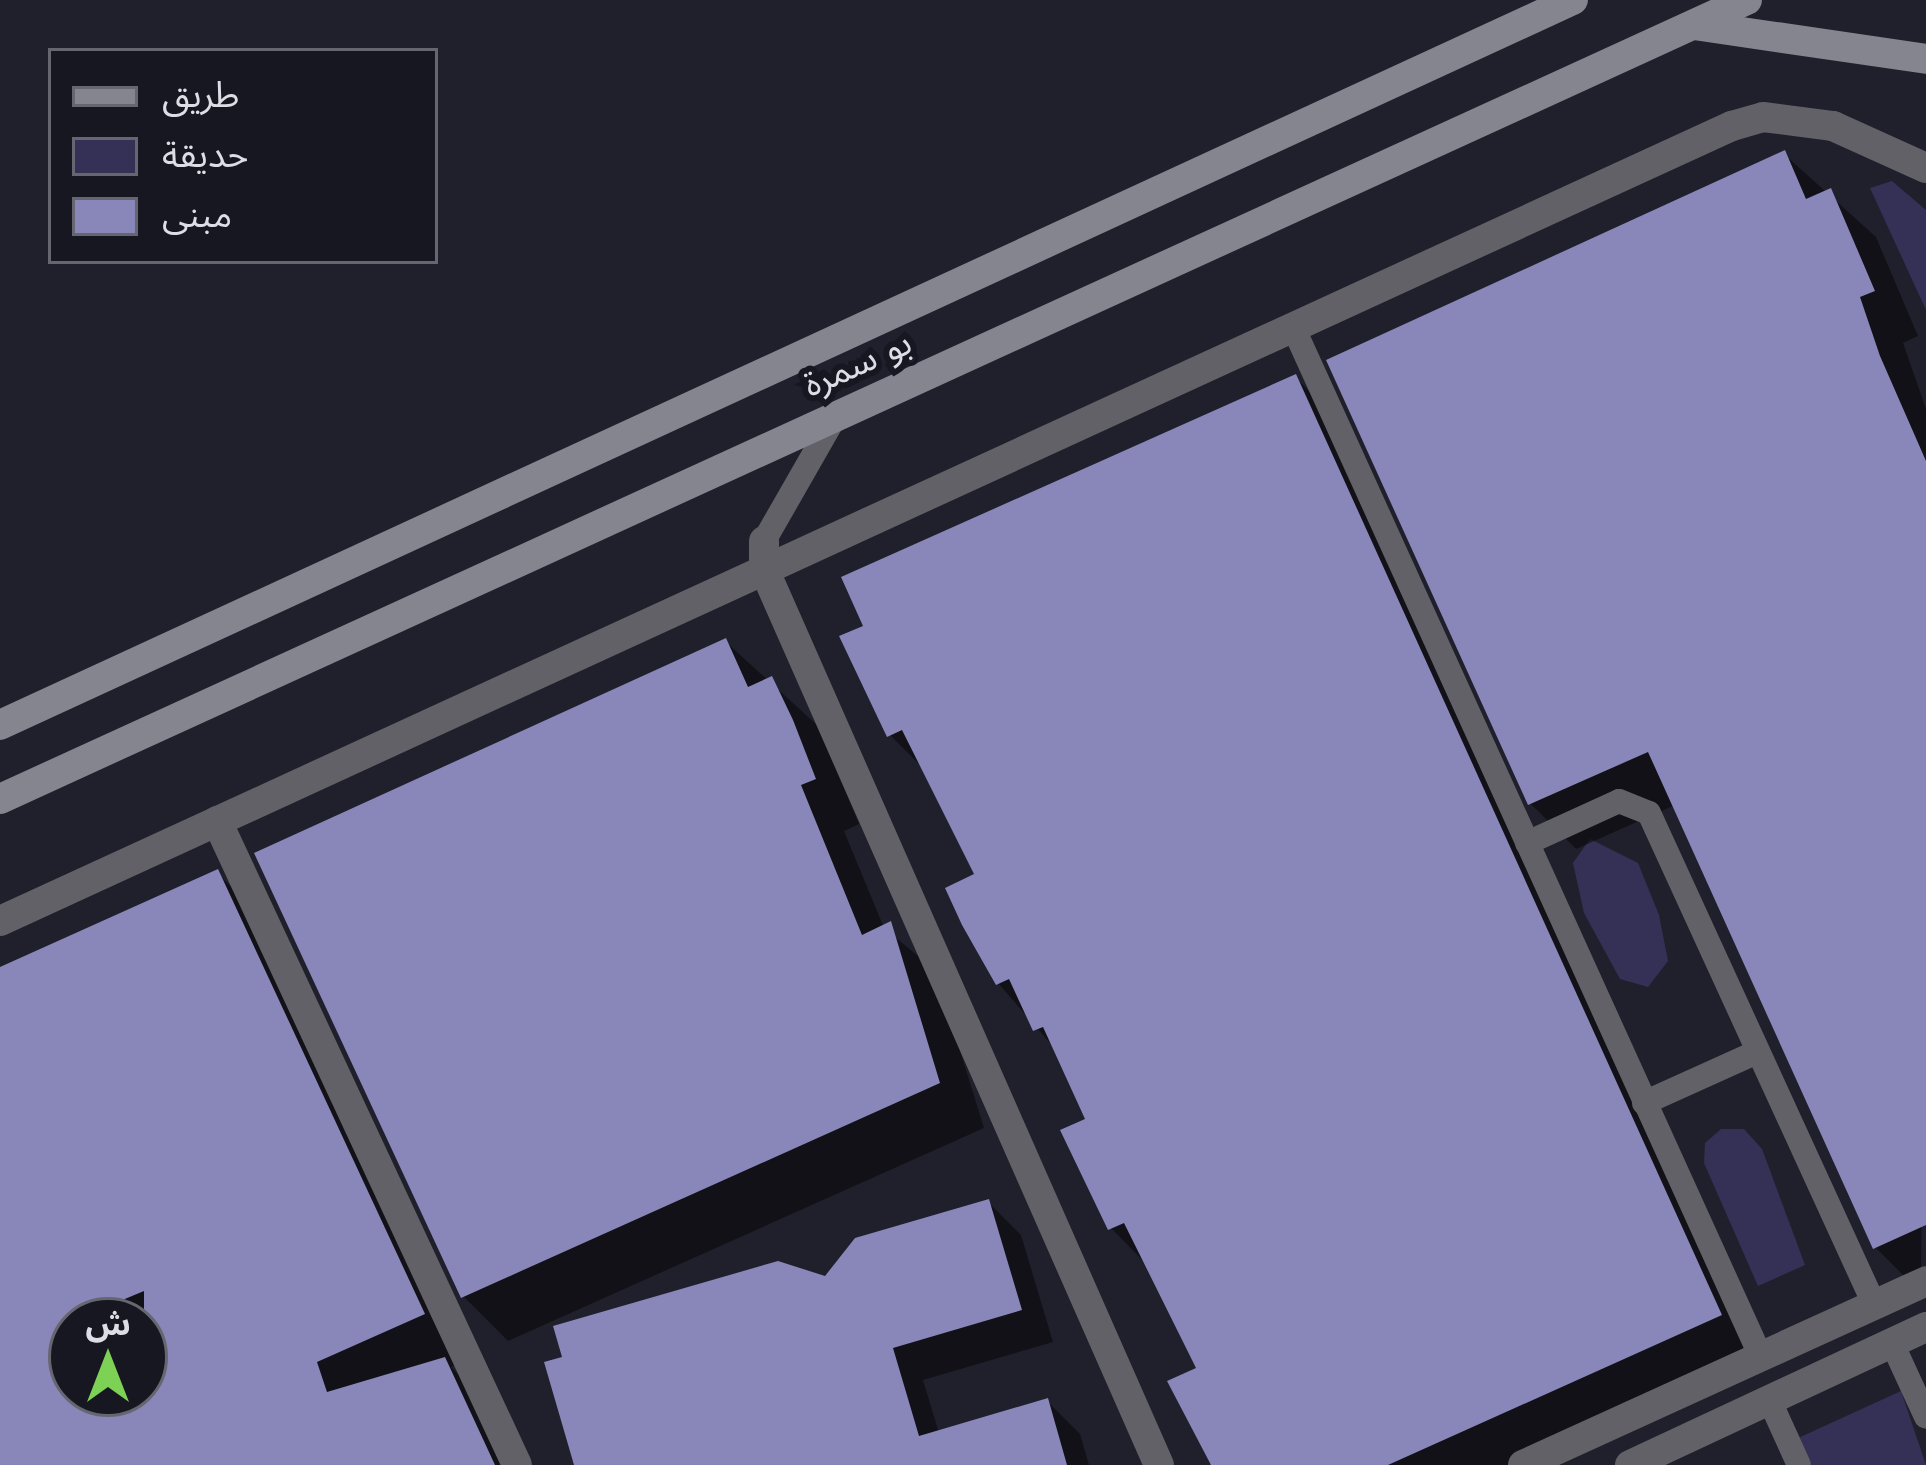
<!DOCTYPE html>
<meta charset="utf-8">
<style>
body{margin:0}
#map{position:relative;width:1926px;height:1465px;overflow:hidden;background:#20202c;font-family:Jost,"Noto Sans Arabic",sans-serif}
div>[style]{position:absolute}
.green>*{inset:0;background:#343056}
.shadow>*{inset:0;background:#0007}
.building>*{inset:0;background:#8986b9}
.lane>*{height:24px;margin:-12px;padding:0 12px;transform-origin:12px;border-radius:12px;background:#616167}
.street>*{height:30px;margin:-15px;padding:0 15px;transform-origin:15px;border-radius:15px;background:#616167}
.secondary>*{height:30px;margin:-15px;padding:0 15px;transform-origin:15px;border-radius:15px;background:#85858f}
span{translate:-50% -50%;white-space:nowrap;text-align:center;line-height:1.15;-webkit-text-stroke:12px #171722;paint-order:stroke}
.street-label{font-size:36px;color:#dddde5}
.legend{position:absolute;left:48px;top:48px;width:390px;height:216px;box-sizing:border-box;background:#171722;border:3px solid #666670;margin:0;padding:15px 21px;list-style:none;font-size:36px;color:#dddde5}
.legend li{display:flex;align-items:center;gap:24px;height:60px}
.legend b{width:60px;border:3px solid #666670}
.north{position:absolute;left:48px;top:1297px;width:120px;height:120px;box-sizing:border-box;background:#171722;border:3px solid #666670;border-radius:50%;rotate:0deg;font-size:33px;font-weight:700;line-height:48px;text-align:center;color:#dddde5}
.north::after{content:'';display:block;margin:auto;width:42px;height:54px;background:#7dd154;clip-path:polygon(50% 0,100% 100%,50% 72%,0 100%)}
</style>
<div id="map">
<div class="green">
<i style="clip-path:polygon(1892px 181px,1926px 210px,1926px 310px,1870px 188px)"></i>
<i style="clip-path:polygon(1590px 839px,1638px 863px,1659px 915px,1668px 961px,1648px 987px,1620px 979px,1584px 913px,1573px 863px)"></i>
<i style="clip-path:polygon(1721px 1129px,1744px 1129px,1762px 1149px,1805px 1265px,1758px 1286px,1704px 1163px,1705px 1143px)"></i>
<i style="clip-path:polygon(1901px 1391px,1926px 1465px,1808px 1465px,1796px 1439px)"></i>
</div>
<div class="shadow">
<i style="clip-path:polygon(1784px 154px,1876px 237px,1918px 336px,1903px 343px,1926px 409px,1921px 1293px,1875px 1247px,1675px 805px,1576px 849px,1531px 804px)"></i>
<i style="clip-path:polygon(1295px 377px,1341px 423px,1766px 1361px,1533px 1465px,1222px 1465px,1200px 1369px,1154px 1272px,1111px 1228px,1089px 1121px,1057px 1051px,998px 983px,978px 876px,927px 772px,890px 735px)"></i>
<i style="clip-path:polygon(726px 642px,817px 725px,859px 824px,844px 831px,884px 928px,935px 970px,984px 1128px,508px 1341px,463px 1296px)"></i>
<i style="clip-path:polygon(evenodd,217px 873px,263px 918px,468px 1359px,451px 1367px,490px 1406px,517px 1465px,0 1465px,0 970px,217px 873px,72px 1321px,144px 1321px,144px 1393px,72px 1393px,72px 1321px)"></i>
<i style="clip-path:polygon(989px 1203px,1021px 1235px,1053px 1342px,923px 1380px,939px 1433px,1047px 1401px,1080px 1434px,1089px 1465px,577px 1465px,826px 1280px)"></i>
</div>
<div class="building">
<i style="clip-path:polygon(1785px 150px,1806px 199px,1831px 188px,1875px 291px,1860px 297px,1880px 356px,1926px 461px,1926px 1225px,1873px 1249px,1648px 752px,1528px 805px,1326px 360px)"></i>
<i style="clip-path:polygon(1296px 374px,1722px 1315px,1388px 1465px,1211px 1465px,1167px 1381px,1196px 1368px,1124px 1223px,1108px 1230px,1060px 1130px,1085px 1119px,1043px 1027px,1033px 1031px,1009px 979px,996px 985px,962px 925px,945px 888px,974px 874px,902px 730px,887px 737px,839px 636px,863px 626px,841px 577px)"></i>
<i style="clip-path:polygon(726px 638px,748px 687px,772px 676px,793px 720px,816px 779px,801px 785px,862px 935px,891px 921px,940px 1083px,461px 1298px,254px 853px)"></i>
<i style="clip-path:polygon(evenodd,218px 869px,425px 1314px,317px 1362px,327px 1392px,445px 1357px,495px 1465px,0 1465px,0 967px,218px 869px,144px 1291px,144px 1393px,72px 1393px,72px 1321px,144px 1291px)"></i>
<i style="clip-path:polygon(989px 1199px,1022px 1310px,893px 1348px,919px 1436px,1048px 1398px,1067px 1465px,574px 1465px,544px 1362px,562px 1357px,553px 1326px,778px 1261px,825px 1276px,855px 1238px)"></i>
</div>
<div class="lane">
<i style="left:1294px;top:329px;width:1129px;rotate:65.57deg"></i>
<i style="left:764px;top:541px;width:143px;rotate:-60.2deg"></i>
<i style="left:1527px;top:843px;width:101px;rotate:-24.5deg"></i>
<i style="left:1619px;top:801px;width:32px;rotate:22deg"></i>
<i style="left:1649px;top:813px;width:540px;rotate:65.38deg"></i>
<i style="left:1644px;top:1103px;width:124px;rotate:-24.3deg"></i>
<i style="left:1892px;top:1343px;width:81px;rotate:65.3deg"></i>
<i style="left:1769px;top:1399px;width:72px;rotate:65.6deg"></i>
</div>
<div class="street">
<i style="left:764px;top:541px;width:28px;rotate:90deg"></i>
<i style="left:764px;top:569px;width:979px;rotate:66.21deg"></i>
<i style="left:217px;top:821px;width:710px;rotate:65.02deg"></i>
<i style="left:0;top:921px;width:1906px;rotate:-24.66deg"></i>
<i style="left:1732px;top:126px;width:32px;rotate:-16deg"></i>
<i style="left:1763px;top:117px;width:71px;rotate:7.3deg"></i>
<i style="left:1833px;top:126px;width:102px;rotate:24.3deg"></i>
<i style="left:1523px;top:1465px;width:443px;rotate:-24.5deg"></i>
<i style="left:1630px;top:1465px;width:327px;rotate:-25deg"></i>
</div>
<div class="secondary">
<i style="left:1694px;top:25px;width:234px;rotate:8.3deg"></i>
<i style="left:0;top:725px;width:1732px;rotate:-24.75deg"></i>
<i style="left:0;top:799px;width:1921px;rotate:-24.58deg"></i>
</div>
<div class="street-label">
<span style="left:857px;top:363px;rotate:-24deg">بو سمرة</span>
</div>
<ul class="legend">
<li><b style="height:15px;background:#85858f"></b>طريق</li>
<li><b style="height:33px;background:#343056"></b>حديقة</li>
<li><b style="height:33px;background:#8986b9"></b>مبنى</li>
</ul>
<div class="north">ش</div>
</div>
